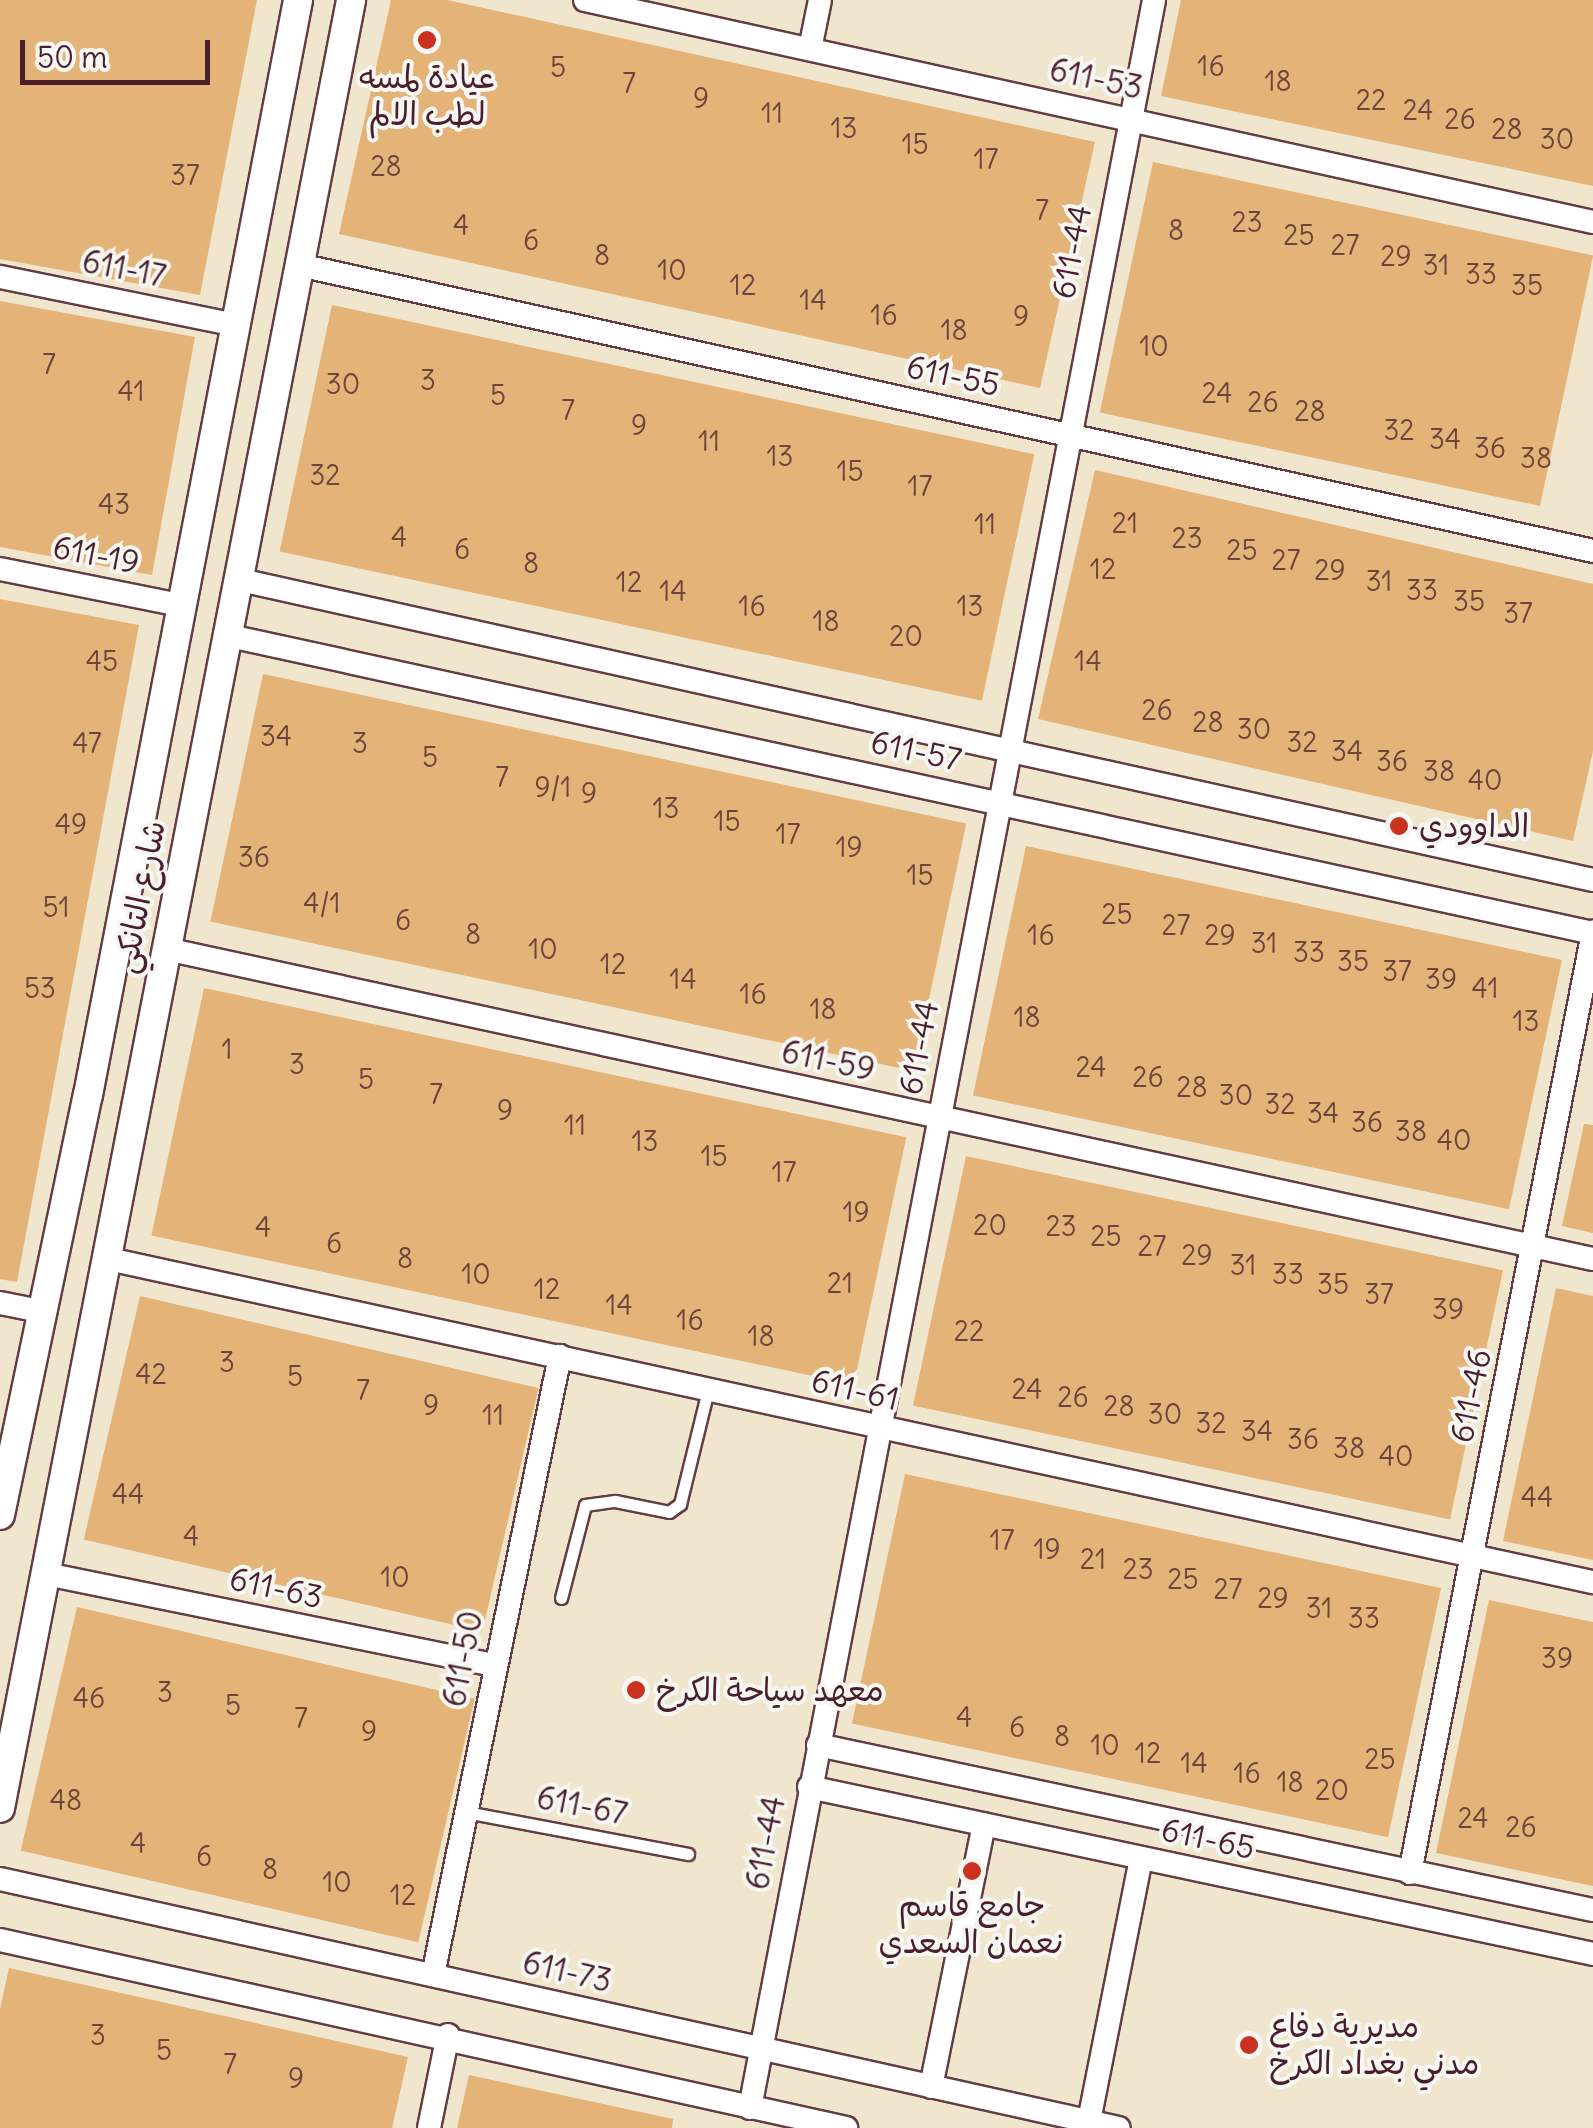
<!DOCTYPE html>
<meta charset="utf-8">
<style>
body{margin:0}
#map{position:relative;width:1593px;height:2128px;overflow:hidden;background:#f0e6cd;font-family:Delius,"Playpen Sans Arabic",sans-serif}
div>[style]{position:absolute}
.building>*{inset:0;background:#e4b377;transform-origin:0 0}
.roads{filter:drop-shadow(2px 0 #633d43) drop-shadow(-2px 0 #633d43) drop-shadow(0 2px #633d43) drop-shadow(0 -2px #633d43)}
.service>*{height:11px;margin:-5.5px;padding:0 5.5px;transform-origin:5.5px;border-radius:5.5px;background:#fff}
.minor>*{height:22px;margin:-11px;padding:0 11px;transform-origin:11px;border-radius:11px;background:#fff}
.tertiary>*{height:28px;margin:-14px;padding:0 14px;transform-origin:14px;border-radius:14px;background:#fff}
.dots>*{width:28px;height:28px;translate:-50% -50%;box-sizing:border-box;border:5px solid #f6f6f2;border-radius:50%}
span{translate:-50% -50%;white-space:nowrap;text-align:center;line-height:1.15;-webkit-text-stroke:8px #f6f6f2;paint-order:stroke}
.number-label{font-size:28px;color:#70443e}
.number-label span{-webkit-text-stroke-width:0}
.poi-label{font-size:32px;color:#4a1f2b}
.left{translate:0 -50%;text-align:left}
.street-label{font-size:32px;color:#4a1f2b}
.scale{position:absolute;left:20px;top:40px;width:190px;height:45px;box-sizing:border-box;border:5px solid #4a1f2b;border-top:0;padding-left:12px;font-size:30px;line-height:35px;white-space:nowrap;color:#4a1f2b;-webkit-text-stroke:8px #f6f6f2;paint-order:stroke}
</style>
<div id="map">
<div class="building">
<i style="clip-path:polygon(0 0,257px 0,200px 295px,0 259px)"></i>
<i style="clip-path:polygon(391px 0,447px 0,1095px 142px,1040px 388px,339px 234px)"></i>
<i style="clip-path:polygon(1181px 0,1593px 0,1593px 186px,1161px 96px)"></i>
<i style="left:1153px;top:162px;width:450px;height:256px;rotate:12deg"></i>
<i style="clip-path:polygon(0 301px,195px 337px,152px 575px,0 547px)"></i>
<i style="left:332px;top:305px;width:718px;height:252px;rotate:12deg"></i>
<i style="clip-path:polygon(1095px 470px,1593px 584px,1593px 751px,1573px 841px,1038px 719px)"></i>
<i style="clip-path:polygon(0 599px,139px 625px,17px 1282px,0 1279px)"></i>
<i style="left:263px;top:674px;width:719px;height:253px;rotate:12deg"></i>
<i style="left:1026px;top:846px;width:548px;height:255px;rotate:12deg"></i>
<i style="left:204px;top:988px;width:718px;height:253px;rotate:12deg"></i>
<i style="clip-path:polygon(1584px 1124px,1593px 1125px,1593px 1233px,1562px 1226px)"></i>
<i style="left:966px;top:1156px;width:549px;height:255px;rotate:12deg"></i>
<i style="clip-path:polygon(1556px 1288px,1593px 1296px,1593px 1560px,1503px 1541px)"></i>
<i style="left:140px;top:1296px;width:409px;height:250px;rotate:13deg"></i>
<i style="left:905px;top:1474px;width:548px;height:255px;rotate:12deg"></i>
<i style="clip-path:polygon(1489px 1600px,1593px 1622px,1593px 1886px,1436px 1853px)"></i>
<i style="left:77px;top:1607px;width:408px;height:250px;rotate:13deg"></i>
<i style="clip-path:polygon(9px 1968px,408px 2057px,392px 2128px,0 2128px,0 2009px)"></i>
<i style="clip-path:polygon(469px 2075px,673px 2119px,672px 2128px,457px 2128px)"></i>
</div>
<div class="roads">
<div class="service">
<i style="left:561px;top:1598px;width:96px;rotate:-75.5deg"></i>
<i style="left:585px;top:1505px;width:30px;rotate:-8deg"></i>
<i style="left:615px;top:1501px;width:55px;rotate:11.5deg"></i>
<i style="left:669px;top:1512px;width:14px;rotate:-36deg"></i>
<i style="left:680px;top:1504px;width:117px;rotate:-76.2deg"></i>
<i style="left:466px;top:1812px;width:226px;rotate:10.7deg"></i>
</div>
<div class="minor">
<i style="left:585px;top:0;width:1032px;rotate:12.42deg"></i>
<i style="left:810px;top:49px;width:50px;rotate:-78.5deg"></i>
<i style="left:299px;top:265px;width:1325px;rotate:12.46deg"></i>
<i style="left:0;top:277px;width:241px;rotate:11.5deg"></i>
<i style="left:0;top:569px;width:184px;rotate:11.3deg"></i>
<i style="left:236px;top:579px;width:1390px;rotate:12.51deg"></i>
<i style="left:225px;top:635px;width:1400px;rotate:12.29deg"></i>
<i style="left:166px;top:949px;width:1460px;rotate:12.26deg"></i>
<i style="left:104px;top:1258px;width:1524px;rotate:12.28deg"></i>
<i style="left:0;top:1303px;width:41px;rotate:11.3deg"></i>
<i style="left:46px;top:1574px;width:457px;rotate:11.5deg"></i>
<i style="left:818px;top:1745px;width:792px;rotate:12.02deg"></i>
<i style="left:809px;top:1787px;width:802px;rotate:12.02deg"></i>
<i style="left:1410px;top:1873px;width:959px;rotate:-78.99deg"></i>
<i style="left:0;top:1879px;width:1146px;rotate:12.55deg"></i>
<i style="left:0;top:1940px;width:867px;rotate:12.53deg"></i>
<i style="left:433px;top:1975px;width:632px;rotate:-78.41deg"></i>
<i style="left:931px;top:2087px;width:268px;rotate:-78.6deg"></i>
<i style="left:750px;top:2108px;width:2146px;rotate:-79.15deg"></i>
<i style="left:1089px;top:2121px;width:268px;rotate:-78.8deg"></i>
<i style="left:429px;top:2128px;width:95px;rotate:-78.5deg"></i>
</div>
<div class="tertiary">
<i style="left:0;top:1515px;width:429px;rotate:-78.2deg"></i>
<i style="left:88px;top:1095px;width:1115px;rotate:-79.14deg"></i>
<i style="left:0;top:1808px;width:1842px;rotate:-79.01deg"></i>
</div>
</div>
<div class="dots">
<i style="left:427px;top:40px;background:#c8321e"></i>
<i style="left:1399px;top:826px;background:#c8321e"></i>
<i style="left:636px;top:1690px;background:#c8321e"></i>
<i style="left:972px;top:1871px;background:#c8321e"></i>
<i style="left:1249px;top:2045px;background:#c8321e"></i>
</div>
<div class="number-label">
<span style="left:1211px;top:66px">16</span>
<span style="left:558px;top:67px">5</span>
<span style="left:1278px;top:81px">18</span>
<span style="left:629px;top:83px">7</span>
<span style="left:701px;top:98px">9</span>
<span style="left:1371px;top:100px">22</span>
<span style="left:1418px;top:110px">24</span>
<span style="left:772px;top:113px">11</span>
<span style="left:1460px;top:119px">26</span>
<span style="left:844px;top:128px">13</span>
<span style="left:1507px;top:129px">28</span>
<span style="left:1557px;top:139px">30</span>
<span style="left:915px;top:144px">15</span>
<span style="left:986px;top:159px">17</span>
<span style="left:386px;top:166px">28</span>
<span style="left:185px;top:175px">37</span>
<span style="left:1042px;top:210px">7</span>
<span style="left:1247px;top:222px">23</span>
<span style="left:461px;top:225px">4</span>
<span style="left:1176px;top:230px">8</span>
<span style="left:1299px;top:235px">25</span>
<span style="left:531px;top:240px">6</span>
<span style="left:1345px;top:245px">27</span>
<span style="left:602px;top:255px">8</span>
<span style="left:1396px;top:256px">29</span>
<span style="left:1436px;top:265px">31</span>
<span style="left:672px;top:270px">10</span>
<span style="left:1481px;top:274px">33</span>
<span style="left:743px;top:285px">12</span>
<span style="left:1527px;top:285px">35</span>
<span style="left:813px;top:300px">14</span>
<span style="left:884px;top:315px">16</span>
<span style="left:1021px;top:316px">9</span>
<span style="left:954px;top:330px">18</span>
<span style="left:1154px;top:346px">10</span>
<span style="left:49px;top:364px">7</span>
<span style="left:428px;top:380px">3</span>
<span style="left:343px;top:384px">30</span>
<span style="left:131px;top:391px">41</span>
<span style="left:1217px;top:393px">24</span>
<span style="left:498px;top:395px">5</span>
<span style="left:1263px;top:402px">26</span>
<span style="left:568px;top:410px">7</span>
<span style="left:1310px;top:411px">28</span>
<span style="left:639px;top:425px">9</span>
<span style="left:1399px;top:430px">32</span>
<span style="left:1445px;top:439px">34</span>
<span style="left:709px;top:441px">11</span>
<span style="left:1490px;top:448px">36</span>
<span style="left:780px;top:456px">13</span>
<span style="left:1536px;top:458px">38</span>
<span style="left:850px;top:471px">15</span>
<span style="left:325px;top:475px">32</span>
<span style="left:920px;top:486px">17</span>
<span style="left:114px;top:504px">43</span>
<span style="left:1125px;top:523px">21</span>
<span style="left:985px;top:524px">11</span>
<span style="left:399px;top:537px">4</span>
<span style="left:1187px;top:538px">23</span>
<span style="left:462px;top:549px">6</span>
<span style="left:1242px;top:550px">25</span>
<span style="left:1286px;top:560px">27</span>
<span style="left:531px;top:563px">8</span>
<span style="left:1103px;top:569px">12</span>
<span style="left:1330px;top:570px">29</span>
<span style="left:1379px;top:581px">31</span>
<span style="left:629px;top:582px">12</span>
<span style="left:1422px;top:590px">33</span>
<span style="left:673px;top:591px">14</span>
<span style="left:1469px;top:601px">35</span>
<span style="left:752px;top:606px">16</span>
<span style="left:970px;top:606px">13</span>
<span style="left:1518px;top:613px">37</span>
<span style="left:826px;top:621px">18</span>
<span style="left:906px;top:636px">20</span>
<span style="left:102px;top:661px">45</span>
<span style="left:1088px;top:661px">14</span>
<span style="left:1157px;top:710px">26</span>
<span style="left:1208px;top:722px">28</span>
<span style="left:1254px;top:729px">30</span>
<span style="left:276px;top:736px">34</span>
<span style="left:1302px;top:742px">32</span>
<span style="left:87px;top:743px">47</span>
<span style="left:360px;top:743px">3</span>
<span style="left:1347px;top:751px">34</span>
<span style="left:430px;top:757px">5</span>
<span style="left:1392px;top:761px">36</span>
<span style="left:1439px;top:771px">38</span>
<span style="left:502px;top:777px">7</span>
<span style="left:1485px;top:780px">40</span>
<span style="left:553px;top:787px">9/1</span>
<span style="left:589px;top:793px">9</span>
<span style="left:666px;top:808px">13</span>
<span style="left:727px;top:821px">15</span>
<span style="left:71px;top:824px">49</span>
<span style="left:788px;top:834px">17</span>
<span style="left:849px;top:847px">19</span>
<span style="left:254px;top:857px">36</span>
<span style="left:920px;top:875px">15</span>
<span style="left:322px;top:903px">4/1</span>
<span style="left:56px;top:907px">51</span>
<span style="left:1117px;top:914px">25</span>
<span style="left:403px;top:920px">6</span>
<span style="left:1176px;top:925px">27</span>
<span style="left:473px;top:934px">8</span>
<span style="left:1041px;top:935px">16</span>
<span style="left:1220px;top:935px">29</span>
<span style="left:1264px;top:943px">31</span>
<span style="left:543px;top:949px">10</span>
<span style="left:1309px;top:952px">33</span>
<span style="left:1353px;top:961px">35</span>
<span style="left:613px;top:964px">12</span>
<span style="left:1397px;top:971px">37</span>
<span style="left:683px;top:979px">14</span>
<span style="left:1441px;top:979px">39</span>
<span style="left:40px;top:988px">53</span>
<span style="left:1485px;top:988px">41</span>
<span style="left:753px;top:994px">16</span>
<span style="left:823px;top:1009px">18</span>
<span style="left:1027px;top:1017px">18</span>
<span style="left:1526px;top:1021px">13</span>
<span style="left:227px;top:1049px">1</span>
<span style="left:297px;top:1064px">3</span>
<span style="left:1091px;top:1067px">24</span>
<span style="left:1148px;top:1077px">26</span>
<span style="left:366px;top:1079px">5</span>
<span style="left:1192px;top:1087px">28</span>
<span style="left:436px;top:1094px">7</span>
<span style="left:1236px;top:1095px">30</span>
<span style="left:1280px;top:1104px">32</span>
<span style="left:505px;top:1110px">9</span>
<span style="left:1323px;top:1113px">34</span>
<span style="left:1367px;top:1122px">36</span>
<span style="left:575px;top:1125px">11</span>
<span style="left:1411px;top:1131px">38</span>
<span style="left:1454px;top:1140px">40</span>
<span style="left:645px;top:1141px">13</span>
<span style="left:714px;top:1156px">15</span>
<span style="left:784px;top:1172px">17</span>
<span style="left:856px;top:1212px">19</span>
<span style="left:990px;top:1225px">20</span>
<span style="left:1061px;top:1226px">23</span>
<span style="left:263px;top:1227px">4</span>
<span style="left:1106px;top:1236px">25</span>
<span style="left:334px;top:1243px">6</span>
<span style="left:1152px;top:1246px">27</span>
<span style="left:1197px;top:1255px">29</span>
<span style="left:405px;top:1258px">8</span>
<span style="left:1243px;top:1265px">31</span>
<span style="left:476px;top:1274px">10</span>
<span style="left:1288px;top:1274px">33</span>
<span style="left:840px;top:1283px">21</span>
<span style="left:1333px;top:1284px">35</span>
<span style="left:547px;top:1289px">12</span>
<span style="left:1379px;top:1294px">37</span>
<span style="left:619px;top:1305px">14</span>
<span style="left:1448px;top:1309px">39</span>
<span style="left:690px;top:1320px">16</span>
<span style="left:969px;top:1331px">22</span>
<span style="left:761px;top:1336px">18</span>
<span style="left:227px;top:1362px">3</span>
<span style="left:151px;top:1374px">42</span>
<span style="left:295px;top:1376px">5</span>
<span style="left:1027px;top:1389px">24</span>
<span style="left:363px;top:1390px">7</span>
<span style="left:1073px;top:1397px">26</span>
<span style="left:431px;top:1405px">9</span>
<span style="left:1119px;top:1406px">28</span>
<span style="left:1165px;top:1414px">30</span>
<span style="left:493px;top:1415px">11</span>
<span style="left:1211px;top:1423px">32</span>
<span style="left:1257px;top:1431px">34</span>
<span style="left:1303px;top:1439px">36</span>
<span style="left:1349px;top:1448px">38</span>
<span style="left:1396px;top:1456px">40</span>
<span style="left:128px;top:1494px">44</span>
<span style="left:1537px;top:1497px">44</span>
<span style="left:191px;top:1536px">4</span>
<span style="left:1002px;top:1540px">17</span>
<span style="left:1047px;top:1549px">19</span>
<span style="left:1093px;top:1559px">21</span>
<span style="left:1138px;top:1569px">23</span>
<span style="left:395px;top:1577px">10</span>
<span style="left:1183px;top:1579px">25</span>
<span style="left:1228px;top:1589px">27</span>
<span style="left:1273px;top:1598px">29</span>
<span style="left:1319px;top:1608px">31</span>
<span style="left:1364px;top:1618px">33</span>
<span style="left:1557px;top:1658px">39</span>
<span style="left:165px;top:1692px">3</span>
<span style="left:89px;top:1698px">46</span>
<span style="left:233px;top:1705px">5</span>
<span style="left:964px;top:1717px">4</span>
<span style="left:301px;top:1718px">7</span>
<span style="left:1017px;top:1727px">6</span>
<span style="left:369px;top:1731px">9</span>
<span style="left:1062px;top:1736px">8</span>
<span style="left:1105px;top:1745px">10</span>
<span style="left:1148px;top:1753px">12</span>
<span style="left:1380px;top:1759px">25</span>
<span style="left:1194px;top:1763px">14</span>
<span style="left:1247px;top:1773px">16</span>
<span style="left:1290px;top:1782px">18</span>
<span style="left:1332px;top:1790px">20</span>
<span style="left:66px;top:1800px">48</span>
<span style="left:1473px;top:1818px">24</span>
<span style="left:1521px;top:1827px">26</span>
<span style="left:138px;top:1843px">4</span>
<span style="left:204px;top:1856px">6</span>
<span style="left:270px;top:1869px">8</span>
<span style="left:337px;top:1882px">10</span>
<span style="left:403px;top:1895px">12</span>
<span style="left:98px;top:2035px">3</span>
<span style="left:164px;top:2050px">5</span>
<span style="left:230px;top:2064px">7</span>
<span style="left:296px;top:2078px">9</span>
</div>
<div class="poi-label">
<span style="left:427px;top:96px">عيادة لمسه<br>لطب الالم</span>
<span class="left" style="left:1419px;top:826px">الداوودي</span>
<span class="left" style="left:656px;top:1690px">معهد سياحة الكرخ</span>
<span style="left:972px;top:1924px">جامع قاسم<br>نعمان السعدي</span>
<span class="left" style="left:1269px;top:2045px">مديرية دفاع<br>مدني بغداد الكرخ</span>
</div>
<div class="street-label">
<span style="left:1096px;top:79px;rotate:12deg">611-53</span>
<span style="left:1072px;top:252px;rotate:-79deg">611-44</span>
<span style="left:124px;top:269px;rotate:11deg">611-17</span>
<span style="left:953px;top:376px;rotate:12deg">611-55</span>
<span style="left:96px;top:555px;rotate:11deg">611-19</span>
<span style="left:916px;top:751px;rotate:12deg">611-57</span>
<span style="left:140px;top:897px;rotate:-79deg">شارع التانكي</span>
<span style="left:919px;top:1048px;rotate:-79deg">611-44</span>
<span style="left:828px;top:1061px;rotate:12deg">611-59</span>
<span style="left:855px;top:1390px;rotate:13deg">611-61</span>
<span style="left:1471px;top:1396px;rotate:-78deg">611-46</span>
<span style="left:276px;top:1588px;rotate:12deg">611-63</span>
<span style="left:463px;top:1659px;rotate:-79deg">611-50</span>
<span style="left:582px;top:1806px;rotate:11deg">611-67</span>
<span style="left:1208px;top:1839px;rotate:12deg">611-65</span>
<span style="left:766px;top:1843px;rotate:-79deg">611-44</span>
<span style="left:567px;top:1972px;rotate:13deg">611-73</span>
</div>
<div class="scale">50 m</div>
</div>
